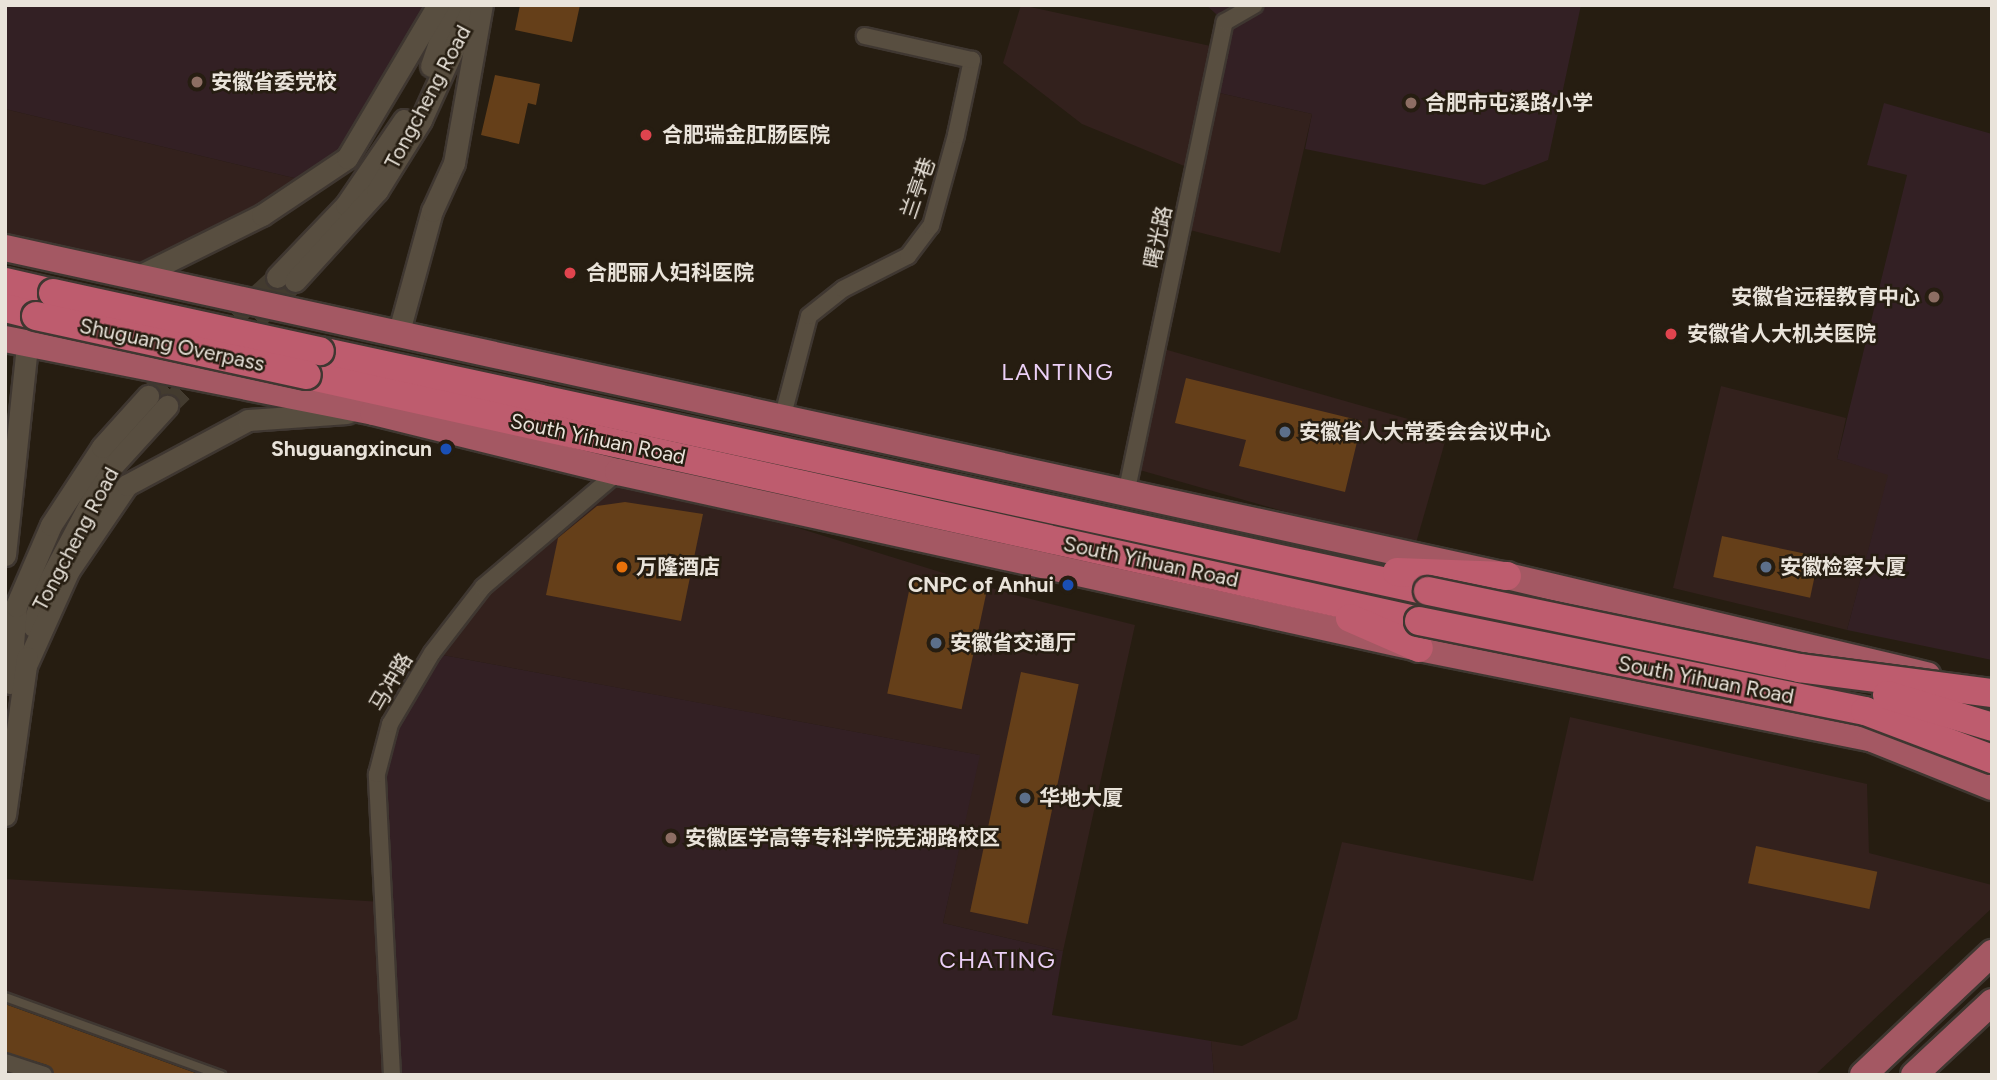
<!DOCTYPE html>
<meta charset="utf-8">
<style>
body{margin:0}
#map{position:relative;width:1997px;height:1080px;overflow:hidden;background:#261d11;font-family:Figtree,"Noto Sans SC",sans-serif}
div>[style]{position:absolute}
.commercial>*{inset:0;background:#33211d;transform-origin:0 0}
.education>*{inset:0;background:#332024}
.building>*{inset:0;background:#653f19;transform-origin:0 0}
.tertiary-tunnel>*{height:21px;margin-top:-10.5px;transform-origin:0;background:repeating-linear-gradient(90deg,#433b2f 0 21px,transparent 0 31px)}
.roads{filter:drop-shadow(2px 0 #3f3731) drop-shadow(-2px 0 #3f3731) drop-shadow(0 2px #3f3731) drop-shadow(0 -2px #3f3731)}
.service>*{height:8px;margin:-4px;padding:0 4px;transform-origin:4px;border-radius:4px;background:#584e40}
.minor>*{height:16px;margin:-8px;padding:0 8px;transform-origin:8px;border-radius:8px;background:#584e40}
.tertiary>*{height:21px;margin:-10.5px;padding:0 10.5px;transform-origin:10.5px;border-radius:10.5px;background:#584e40}
.primary>*{height:26px;margin:-13px;padding:0 13px;transform-origin:13px;border-radius:13px;background:#a45863}
.trunk>*{height:28px;margin:-14px;padding:0 14px;transform-origin:14px;border-radius:14px;background:#be5c6e}
.bridges{filter:drop-shadow(2px 0 #3f3731) drop-shadow(-2px 0 #3f3731) drop-shadow(0 2px #3f3731) drop-shadow(0 -2px #3f3731)}
.trunk-bridge>*{height:28px;margin:-14px;padding:0 14px;transform-origin:14px;border-radius:14px;background:#be5c6e}
.dots>*{width:19px;height:19px;translate:-50% -50%;box-sizing:border-box;border:4px solid #261d11;border-radius:50%}
span{translate:-50% -50%;white-space:nowrap;text-align:center;line-height:1.15;-webkit-text-stroke:5px #261d11;paint-order:stroke}
.poi-label{font-size:21px;color:#e9e3da;font-weight:700}
.left{translate:0 -50%;text-align:left}
.right{translate:-100% -50%;text-align:right}
.street-label{font-size:21px;color:#e9e3da}
.neighbourhood-label{font-size:23px;color:#ecd0f7;letter-spacing:2px}
.frame{position:absolute;inset:0;border:7px solid #e9e3da;pointer-events:none}
</style>
<div id="map">
<div class="commercial">
<i style="clip-path:polygon(1021px 5px,1220px 48px,1211px 91px,1312px 114px,1280px 253px,1182px 228px,1194px 170px,1082px 124px,1003px 63px)"></i>
<i style="clip-path:polygon(5px 109px,311px 182px,137px 277px,5px 248px)"></i>
<i style="left:1157px;top:347px;width:303px;height:123px;rotate:16deg"></i>
<i style="clip-path:polygon(1721px 386px,1846px 418px,1837px 459px,1889px 474px,1847px 630px,1673px 588px)"></i>
<i style="clip-path:polygon(618px 472px,1011px 594px,1135px 625px,1063px 951px,943px 923px,979px 755px,432px 653px,483px 587px)"></i>
<i style="clip-path:polygon(1570px 717px,1867px 784px,1869px 853px,1992px 885px,1992px 908px,1815px 1075px,1214px 1075px,1211px 1041px,1242px 1046px,1297px 1019px,1342px 842px,1533px 881px)"></i>
<i style="clip-path:polygon(5px 879px,383px 902px,392px 1075px,221px 1075px,5px 997px)"></i>
</div>
<div class="education">
<i style="clip-path:polygon(5px 5px,438px 5px,347px 158px,311px 182px,5px 109px)"></i>
<i style="clip-path:polygon(1206px 5px,1581px 5px,1548px 160px,1484px 185px,1305px 149px,1312px 114px,1211px 91px,1225px 22px)"></i>
<i style="clip-path:polygon(1884px 103px,1992px 134px,1992px 660px,1847px 630px,1888px 475px,1837px 459px,1907px 175px,1867px 165px)"></i>
<i style="clip-path:polygon(432px 653px,980px 755px,943px 923px,1063px 951px,1052px 1015px,1211px 1041px,1214px 1075px,392px 1075px,377px 774px,390px 724px)"></i>
</div>
<div class="building">
<i style="clip-path:polygon(520px 5px,580px 5px,572px 42px,515px 30px)"></i>
<i style="clip-path:polygon(495px 75px,540px 84px,536px 105px,528px 103px,519px 144px,481px 135px)"></i>
<i style="clip-path:polygon(1186px 378px,1362px 421px,1345px 492px,1239px 466px,1246px 440px,1175px 423px)"></i>
<i style="clip-path:polygon(625px 502px,703px 514px,681px 621px,546px 595px,558px 538px,597px 506px)"></i>
<i style="left:1722px;top:536px;width:99px;height:42px;rotate:12deg"></i>
<i style="left:912px;top:577px;width:76px;height:119px;rotate:12deg"></i>
<i style="left:1021px;top:672px;width:59px;height:245px;rotate:12deg"></i>
<i style="left:1756px;top:846px;width:124px;height:38px;rotate:12deg"></i>
<i style="clip-path:polygon(5px 1004px,201px 1075px,54px 1075px,47px 1065px,5px 1052px)"></i>
</div>
<div class="tertiary-tunnel">
<i style="left:212px;top:337px;width:88px;rotate:-42.7deg"></i>
<i style="left:234px;top:341px;width:86px;rotate:-44.5deg"></i>
<i style="left:148px;top:396px;width:47px;rotate:-42.4deg"></i>
<i style="left:167px;top:406px;width:54px;rotate:-44.3deg"></i>
</div>
<div class="roads">
<div class="service">
<i style="left:5px;top:997px;width:230px;rotate:19.9deg"></i>
</div>
<div class="minor">
<i style="left:782px;top:419px;width:106px;rotate:-75.3deg"></i>
<i style="left:809px;top:316px;width:43px;rotate:-38.5deg"></i>
<i style="left:843px;top:289px;width:73px;rotate:-26.9deg"></i>
<i style="left:908px;top:256px;width:38px;rotate:-53deg"></i>
<i style="left:931px;top:226px;width:94px;rotate:-74.6deg"></i>
<i style="left:956px;top:135px;width:77px;rotate:-78deg"></i>
<i style="left:972px;top:60px;width:110px;rotate:-167.4deg"></i>
<i style="left:1126px;top:494px;width:482px;rotate:-78.2deg"></i>
<i style="left:1225px;top:22px;width:34px;rotate:-30deg"></i>
<i style="left:5px;top:1062px;width:41px;rotate:18.4deg"></i>
<i style="left:392px;top:1075px;width:301px;rotate:-92.9deg"></i>
<i style="left:377px;top:774px;width:52px;rotate:-75.4deg"></i>
<i style="left:390px;top:724px;width:82px;rotate:-59.4deg"></i>
<i style="left:432px;top:653px;width:83px;rotate:-52.3deg"></i>
<i style="left:483px;top:587px;width:177px;rotate:-40.4deg"></i>
</div>
<div class="tertiary">
<i style="left:431px;top:66px;width:65px;rotate:-71deg"></i>
<i style="left:137px;top:277px;width:140px;rotate:-26.4deg"></i>
<i style="left:262px;top:215px;width:102px;rotate:-33.8deg"></i>
<i style="left:347px;top:158px;width:178px;rotate:-59.3deg"></i>
<i style="left:277px;top:277px;width:100px;rotate:-46.2deg"></i>
<i style="left:346px;top:205px;width:103px;rotate:-55.7deg"></i>
<i style="left:295px;top:281px;width:122px;rotate:-47.7deg"></i>
<i style="left:377px;top:191px;width:84px;rotate:-58.2deg"></i>
<i style="left:421px;top:120px;width:125px;rotate:-65.5deg"></i>
<i style="left:398px;top:335px;width:129px;rotate:-74.7deg"></i>
<i style="left:432px;top:211px;width:53px;rotate:-65.4deg"></i>
<i style="left:454px;top:163px;width:160px;rotate:-80deg"></i>
<i style="left:5px;top:555px;width:212px;rotate:-84deg"></i>
<i style="left:33px;top:626px;width:33px;rotate:-74deg"></i>
<i style="left:42px;top:594px;width:137px;rotate:-62.1deg"></i>
<i style="left:106px;top:473px;width:91px;rotate:-47.7deg"></i>
<i style="left:24px;top:670px;width:110px;rotate:-65.8deg"></i>
<i style="left:69px;top:570px;width:103px;rotate:-55.7deg"></i>
<i style="left:127px;top:485px;width:137px;rotate:-28.2deg"></i>
<i style="left:248px;top:420px;width:99px;rotate:-4deg"></i>
<i style="left:10px;top:683px;width:77px;rotate:-85.5deg"></i>
<i style="left:16px;top:606px;width:88px;rotate:-66.6deg"></i>
<i style="left:51px;top:525px;width:93px;rotate:-56.8deg"></i>
<i style="left:102px;top:447px;width:69px;rotate:-48deg"></i>
<i style="left:5px;top:815px;width:159px;rotate:-82deg"></i>
</div>
<div class="primary">
<i style="left:5px;top:248px;width:1537px;rotate:12.32deg"></i>
<i style="left:1507px;top:576px;width:432px;rotate:13.3deg"></i>
<i style="left:5px;top:339px;width:375px;rotate:11.2deg"></i>
<i style="left:373px;top:412px;width:252px;rotate:13.8deg"></i>
<i style="left:618px;top:472px;width:820px;rotate:12.39deg"></i>
<i style="left:1419px;top:648px;width:460px;rotate:11.3deg"></i>
<i style="left:1870px;top:738px;width:131px;rotate:21.9deg"></i>
<i style="left:1863px;top:1075px;width:178px;rotate:-43.4deg"></i>
<i style="left:1914px;top:1075px;width:107px;rotate:-43.1deg"></i>
</div>
<div class="trunk">
<i style="left:5px;top:282px;width:49px;rotate:12.9deg"></i>
<i style="left:5px;top:308px;width:32px;rotate:14deg"></i>
<i style="left:320px;top:351px;width:1134px;rotate:12.22deg"></i>
<i style="left:307px;top:375px;width:1139px;rotate:12.47deg"></i>
<i style="left:1397px;top:572px;width:110px;rotate:2.1deg"></i>
<i style="left:1350px;top:618px;width:75px;rotate:23.5deg"></i>
</div>
</div>
<div class="bridges">
<div class="trunk-bridge">
<i style="left:53px;top:293px;width:273px;rotate:12.3deg"></i>
<i style="left:36px;top:316px;width:277px;rotate:12.3deg"></i>
<i style="left:1428px;top:591px;width:379px;rotate:11.7deg"></i>
<i style="left:1799px;top:668px;width:195px;rotate:7.4deg"></i>
<i style="left:1419px;top:621px;width:455px;rotate:11.4deg"></i>
<i style="left:1865px;top:711px;width:136px;rotate:20.7deg"></i>
<i style="left:1887px;top:695px;width:110px;rotate:16.9deg"></i>
</div>
</div>
<div class="dots">
<i style="left:197px;top:82px;background:#8d6e63"></i>
<i style="left:1411px;top:103px;background:#8d6e63"></i>
<i style="left:646px;top:135px;background:#e0444e"></i>
<i style="left:570px;top:273px;background:#e0444e"></i>
<i style="left:1934px;top:297px;background:#8d6e63"></i>
<i style="left:1671px;top:334px;background:#e0444e"></i>
<i style="left:1285px;top:432px;background:#5c6f8a"></i>
<i style="left:446px;top:449px;background:#1a4fb4"></i>
<i style="left:622px;top:567px;background:#e8710a"></i>
<i style="left:1766px;top:567px;background:#5c6f8a"></i>
<i style="left:1068px;top:585px;background:#1a4fb4"></i>
<i style="left:936px;top:643px;background:#5c6f8a"></i>
<i style="left:1025px;top:798px;background:#5c6f8a"></i>
<i style="left:671px;top:838px;background:#8d6e63"></i>
</div>
<div class="poi-label">
<span class="left" style="left:211px;top:82px">安徽省委党校</span>
<span class="left" style="left:1425px;top:103px">合肥市屯溪路小学</span>
<span class="left" style="left:662px;top:135px">合肥瑞金肛肠医院</span>
<span class="left" style="left:586px;top:273px">合肥丽人妇科医院</span>
<span class="right" style="left:1920px;top:297px">安徽省远程教育中心</span>
<span class="left" style="left:1687px;top:334px">安徽省人大机关医院</span>
<span class="left" style="left:1299px;top:432px">安徽省人大常委会会议中心</span>
<span class="right" style="left:432px;top:449px">Shuguangxincun</span>
<span class="left" style="left:636px;top:567px">万隆酒店</span>
<span class="left" style="left:1780px;top:567px">安徽检察大厦</span>
<span class="right" style="left:1054px;top:585px">CNPC of Anhui</span>
<span class="left" style="left:950px;top:643px">安徽省交通厅</span>
<span class="left" style="left:1039px;top:798px">华地大厦</span>
<span class="left" style="left:685px;top:838px">安徽医学高等专科学院芜湖路校区</span>
</div>
<div class="street-label">
<span style="left:428px;top:97px;rotate:-62deg">Tongcheng Road</span>
<span style="left:918px;top:188px;rotate:-71deg">兰亭巷</span>
<span style="left:1158px;top:237px;rotate:-78deg">曙光路</span>
<span style="left:172px;top:345px;rotate:12deg">Shuguang Overpass</span>
<span style="left:598px;top:439px;rotate:12deg">South Yihuan Road</span>
<span style="left:76px;top:539px;rotate:-62deg">Tongcheng Road</span>
<span style="left:1151px;top:562px;rotate:12deg">South Yihuan Road</span>
<span style="left:1706px;top:680px;rotate:11deg">South Yihuan Road</span>
<span style="left:391px;top:682px;rotate:-60deg">马冲路</span>
</div>
<div class="neighbourhood-label">
<span style="left:1058px;top:372px">LANTING</span>
<span style="left:998px;top:960px">CHATING</span>
</div>
<div class="frame"></div>
</div>
